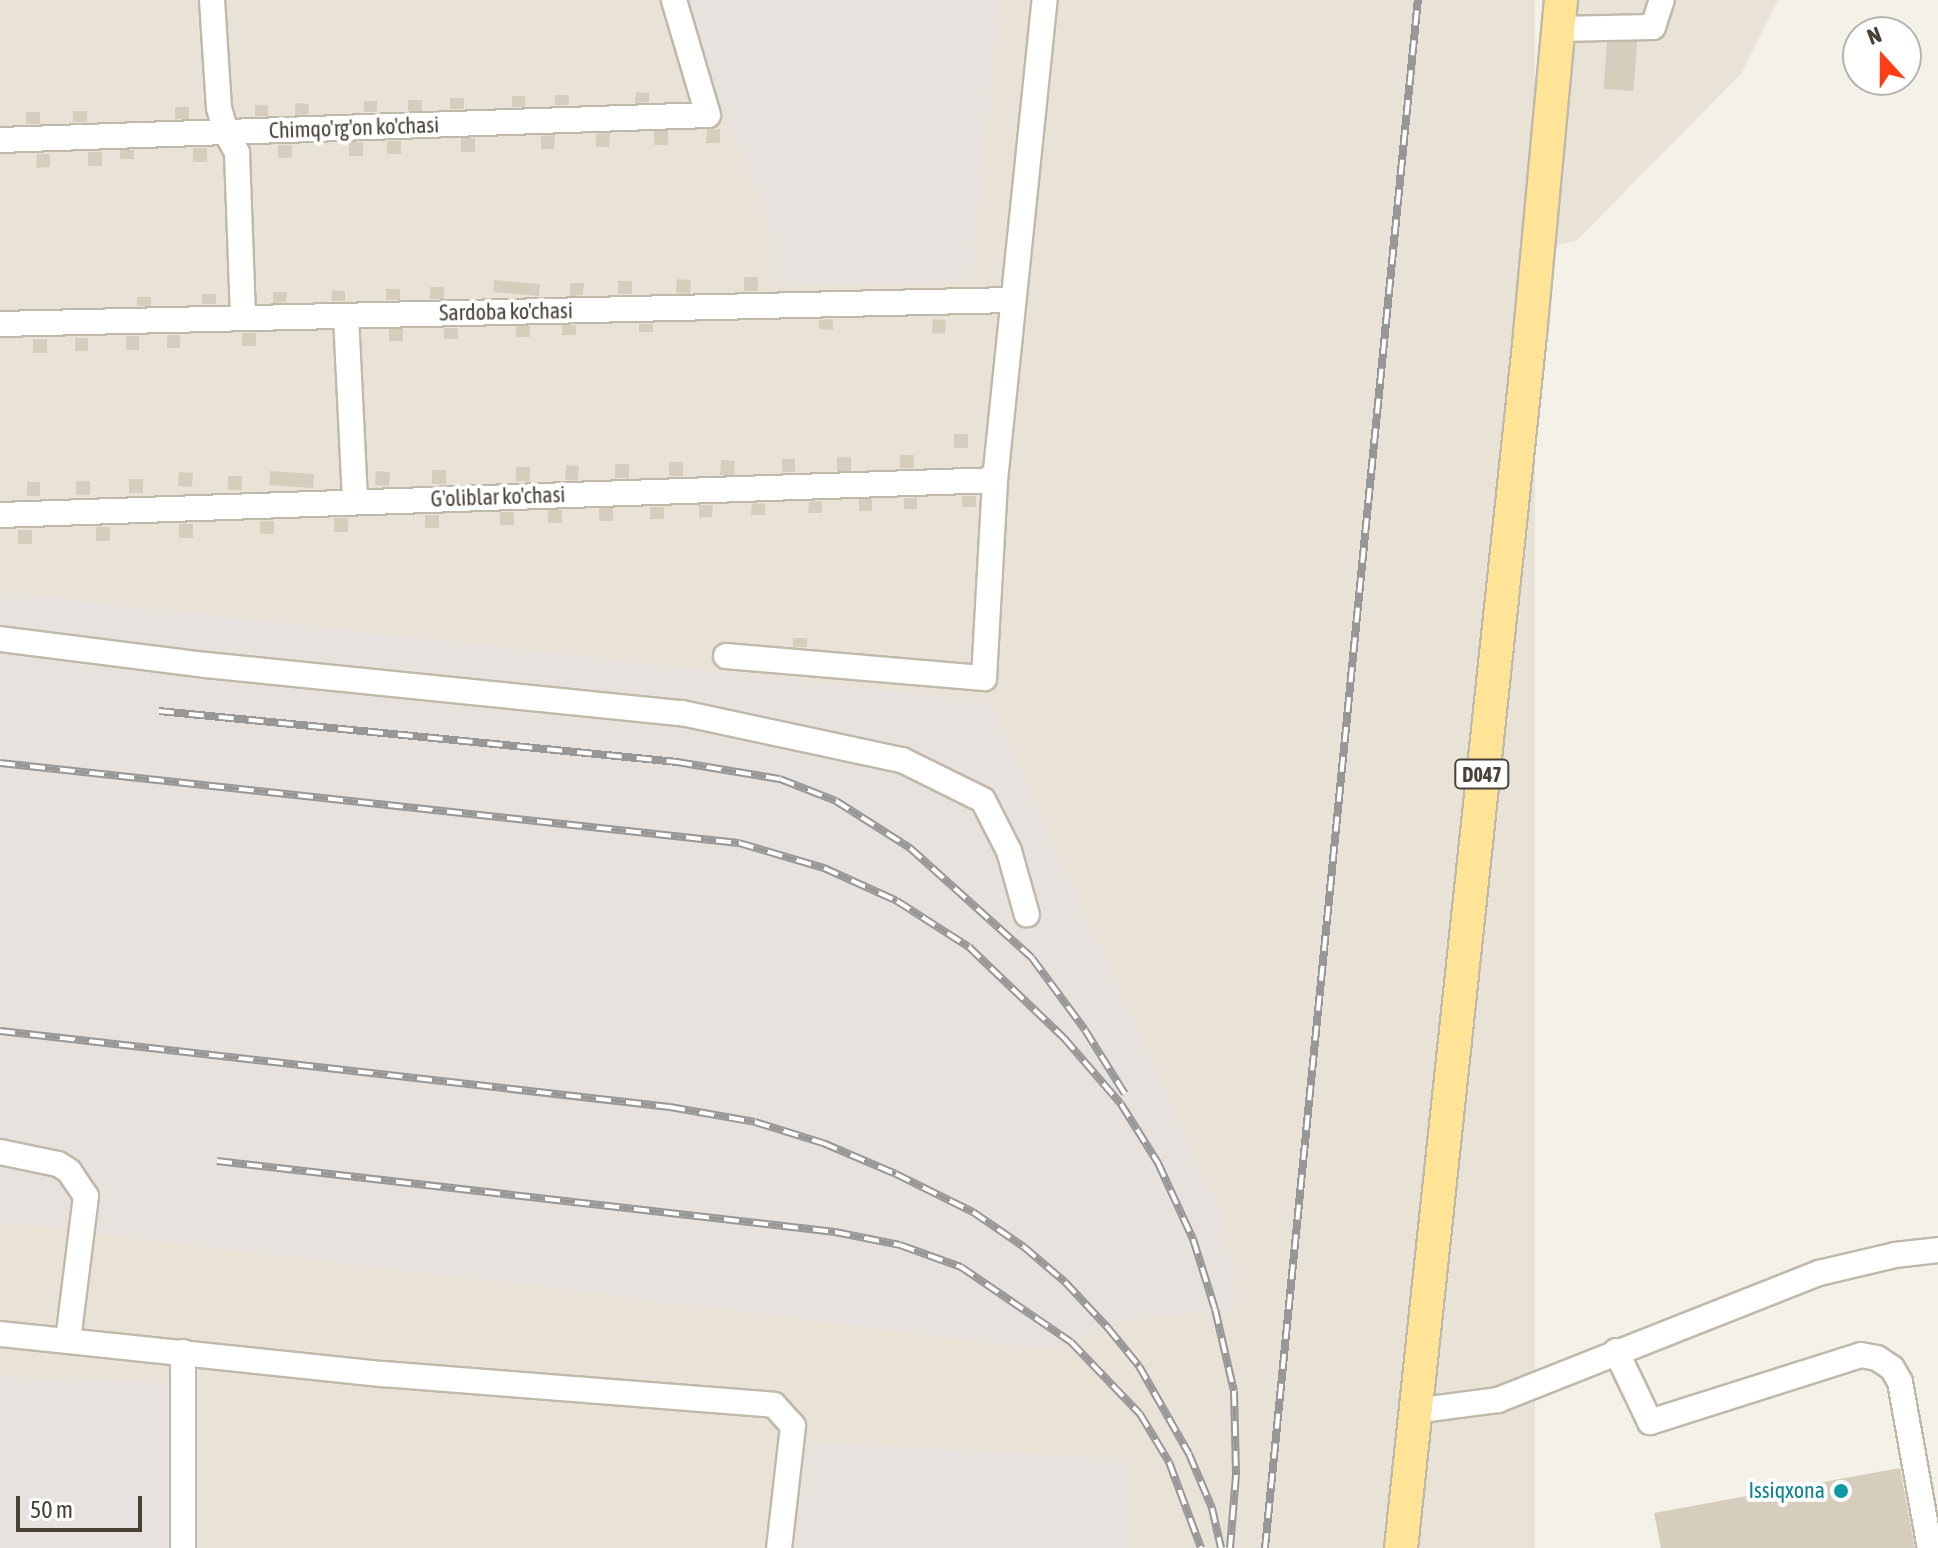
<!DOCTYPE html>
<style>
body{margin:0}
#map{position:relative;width:1938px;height:1548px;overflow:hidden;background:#f4f1e8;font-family:"Asap Condensed",sans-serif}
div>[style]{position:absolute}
.residential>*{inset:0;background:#e8e3d6;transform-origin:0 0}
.industrial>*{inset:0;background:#e7e2dd;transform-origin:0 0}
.building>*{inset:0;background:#d6cdbd;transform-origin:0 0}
.roads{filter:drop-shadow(2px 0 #c0b9aa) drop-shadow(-2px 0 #c0b9aa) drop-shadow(0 2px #c0b9aa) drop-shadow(0 -2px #c0b9aa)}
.minor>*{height:24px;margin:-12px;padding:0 12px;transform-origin:12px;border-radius:12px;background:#fff}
.major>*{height:32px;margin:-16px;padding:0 16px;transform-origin:16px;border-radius:16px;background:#ffe396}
.rail>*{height:8px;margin-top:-4px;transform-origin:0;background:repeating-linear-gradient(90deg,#fff 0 15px,#979797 0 30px);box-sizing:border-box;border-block:2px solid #979797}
.dots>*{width:22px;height:22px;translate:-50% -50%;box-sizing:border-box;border:4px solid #fff;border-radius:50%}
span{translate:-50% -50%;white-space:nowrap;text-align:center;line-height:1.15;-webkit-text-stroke:8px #fff;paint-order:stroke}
.shield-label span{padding:2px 6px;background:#fff;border:2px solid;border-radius:6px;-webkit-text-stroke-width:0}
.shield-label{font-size:20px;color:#484136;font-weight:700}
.street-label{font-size:22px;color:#484136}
.culture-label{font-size:22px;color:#0d838f}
.right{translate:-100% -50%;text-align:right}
.north{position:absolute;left:1842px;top:16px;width:80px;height:80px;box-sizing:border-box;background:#fff;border:2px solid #b6b3af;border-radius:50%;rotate:339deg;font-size:22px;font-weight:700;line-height:32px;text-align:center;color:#484136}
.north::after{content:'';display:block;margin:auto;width:28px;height:36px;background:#fd3e16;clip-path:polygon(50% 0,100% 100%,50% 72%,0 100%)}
.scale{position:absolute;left:16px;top:1496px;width:126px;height:36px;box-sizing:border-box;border:4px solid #484136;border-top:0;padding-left:10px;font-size:24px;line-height:28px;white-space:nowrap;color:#484136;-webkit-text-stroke:6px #fff;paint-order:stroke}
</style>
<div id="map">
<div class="residential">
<i style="left:0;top:0;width:1535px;height:1548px"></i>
<i style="clip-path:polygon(1578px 0,1778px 0,1741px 74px,1576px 241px,1556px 245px)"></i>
</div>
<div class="industrial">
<i style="clip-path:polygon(680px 0,999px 0,970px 282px,772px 286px,770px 234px,765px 225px,770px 222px)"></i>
<i style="clip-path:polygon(0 592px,989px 701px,1225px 1225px,1218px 1230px,1237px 1273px,1231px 1279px,1239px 1307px,1132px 1319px,1064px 1346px,1043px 1349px,0 1221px)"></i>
<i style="left:0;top:1376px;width:178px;height:172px;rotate:2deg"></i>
<i style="clip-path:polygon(809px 1442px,1130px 1459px,1130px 1548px,795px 1548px)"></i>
</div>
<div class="building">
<i style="left:1637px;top:42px;width:49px;height:30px;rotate:94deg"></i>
<i style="clip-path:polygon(636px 92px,649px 93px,649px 102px,635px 103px)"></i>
<i style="left:555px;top:95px;width:14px;height:10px"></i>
<i style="left:512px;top:96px;width:13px;height:11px"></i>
<i style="left:464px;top:98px;width:11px;height:14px;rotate:90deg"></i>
<i style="left:408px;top:100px;width:14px;height:11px"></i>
<i style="left:364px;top:101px;width:13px;height:11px"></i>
<i style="clip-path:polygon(295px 103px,309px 104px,308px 114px,295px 115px)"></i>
<i style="left:255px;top:105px;width:13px;height:11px"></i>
<i style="left:175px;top:107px;width:14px;height:12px"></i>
<i style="left:73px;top:111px;width:14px;height:11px"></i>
<i style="left:26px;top:112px;width:14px;height:12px"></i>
<i style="clip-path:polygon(720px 129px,720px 143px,706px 143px,707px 130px)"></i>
<i style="left:668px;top:131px;width:14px;height:14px;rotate:90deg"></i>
<i style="clip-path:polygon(610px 133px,609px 147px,596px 147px,596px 134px)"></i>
<i style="clip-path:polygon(555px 135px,554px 149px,541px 149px,541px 136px)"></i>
<i style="left:475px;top:138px;width:14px;height:14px;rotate:90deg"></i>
<i style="left:387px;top:141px;width:14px;height:13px"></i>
<i style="left:363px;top:142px;width:14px;height:14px;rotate:90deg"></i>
<i style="left:278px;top:145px;width:14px;height:13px"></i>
<i style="left:193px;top:148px;width:14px;height:14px"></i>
<i style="left:134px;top:150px;width:9px;height:14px;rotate:90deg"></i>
<i style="left:88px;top:152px;width:14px;height:14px"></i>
<i style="clip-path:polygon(37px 154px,50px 154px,50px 167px,36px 168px)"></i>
<i style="left:744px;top:277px;width:14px;height:14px"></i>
<i style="left:677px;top:279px;width:14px;height:14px;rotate:4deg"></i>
<i style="left:618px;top:281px;width:14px;height:13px"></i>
<i style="clip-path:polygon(570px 283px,584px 283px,583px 295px,570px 296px)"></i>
<i style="left:540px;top:284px;width:12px;height:46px;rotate:95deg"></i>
<i style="left:430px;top:287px;width:14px;height:12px"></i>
<i style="left:386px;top:289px;width:14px;height:11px"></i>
<i style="clip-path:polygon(332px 290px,345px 291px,345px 301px,331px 301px)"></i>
<i style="clip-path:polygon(273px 292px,287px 292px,286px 302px,273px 303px)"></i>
<i style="left:216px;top:294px;width:10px;height:14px;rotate:90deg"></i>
<i style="left:137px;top:297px;width:14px;height:9px"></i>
<i style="clip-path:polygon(833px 319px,833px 330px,819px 329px,819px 320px)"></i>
<i style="left:933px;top:319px;width:13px;height:14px;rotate:4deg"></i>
<i style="left:639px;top:324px;width:14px;height:8px"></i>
<i style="left:576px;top:325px;width:10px;height:14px;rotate:90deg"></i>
<i style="left:530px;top:326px;width:11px;height:14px;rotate:90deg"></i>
<i style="left:444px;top:328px;width:14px;height:11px"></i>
<i style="left:403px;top:329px;width:12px;height:14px;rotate:90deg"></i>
<i style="left:242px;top:333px;width:14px;height:13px"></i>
<i style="left:167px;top:335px;width:13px;height:13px"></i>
<i style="left:126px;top:336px;width:13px;height:14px"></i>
<i style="left:75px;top:338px;width:13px;height:13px"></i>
<i style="left:33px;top:339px;width:14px;height:14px"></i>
<i style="left:954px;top:434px;width:14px;height:14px"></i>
<i style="left:900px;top:455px;width:14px;height:13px"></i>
<i style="left:837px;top:457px;width:14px;height:14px"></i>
<i style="left:782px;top:459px;width:13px;height:13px"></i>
<i style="left:721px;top:460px;width:14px;height:15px;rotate:4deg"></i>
<i style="left:669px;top:462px;width:14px;height:14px"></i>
<i style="left:615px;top:464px;width:14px;height:14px"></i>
<i style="left:566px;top:465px;width:13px;height:15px;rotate:4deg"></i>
<i style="left:516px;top:467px;width:14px;height:14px"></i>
<i style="left:432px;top:470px;width:14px;height:14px"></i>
<i style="left:376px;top:471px;width:14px;height:14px;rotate:4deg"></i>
<i style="left:179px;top:472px;width:14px;height:14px;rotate:4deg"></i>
<i style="left:314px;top:474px;width:14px;height:44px;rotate:94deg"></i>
<i style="left:228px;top:476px;width:14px;height:14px"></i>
<i style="left:129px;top:479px;width:14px;height:14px"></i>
<i style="left:76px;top:481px;width:14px;height:14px"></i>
<i style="left:27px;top:482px;width:13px;height:14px"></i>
<i style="left:962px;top:496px;width:14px;height:11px"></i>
<i style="left:904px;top:498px;width:13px;height:11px"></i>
<i style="left:872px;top:499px;width:12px;height:13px;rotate:90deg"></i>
<i style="clip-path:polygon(822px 501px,822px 513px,808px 513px,809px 502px)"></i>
<i style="clip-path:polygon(765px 503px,765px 515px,751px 515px,752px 504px)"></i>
<i style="clip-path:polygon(699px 505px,713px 505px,712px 517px,699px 518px)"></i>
<i style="left:650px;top:507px;width:14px;height:12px"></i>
<i style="left:613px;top:508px;width:13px;height:14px;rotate:90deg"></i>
<i style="left:562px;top:510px;width:13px;height:14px;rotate:90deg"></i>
<i style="left:500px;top:512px;width:14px;height:13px"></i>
<i style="left:425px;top:515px;width:14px;height:13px"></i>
<i style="left:334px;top:518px;width:14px;height:14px"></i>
<i style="left:260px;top:521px;width:14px;height:13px"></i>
<i style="left:179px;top:524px;width:14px;height:14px"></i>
<i style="left:96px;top:527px;width:14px;height:14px"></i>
<i style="left:18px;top:530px;width:14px;height:14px"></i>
<i style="left:793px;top:638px;width:14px;height:9px"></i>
<i style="clip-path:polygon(1900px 1468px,1915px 1548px,1661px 1548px,1654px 1513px)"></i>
</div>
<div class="roads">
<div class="minor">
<i style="left:212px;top:0;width:108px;rotate:86.3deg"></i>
<i style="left:219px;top:108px;width:25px;rotate:74deg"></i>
<i style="left:226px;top:132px;width:24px;rotate:62deg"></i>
<i style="left:237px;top:153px;width:165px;rotate:87.9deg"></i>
<i style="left:1558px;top:29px;width:95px;rotate:-1.2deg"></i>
<i style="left:1653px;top:27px;width:28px;rotate:-72deg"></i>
<i style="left:0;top:140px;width:708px;rotate:-2.02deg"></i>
<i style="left:708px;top:115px;width:120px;rotate:-106.5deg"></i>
<i style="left:346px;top:316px;width:186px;rotate:87.2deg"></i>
<i style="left:0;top:324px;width:1013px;rotate:-1.36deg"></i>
<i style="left:0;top:515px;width:996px;rotate:-2.01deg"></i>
<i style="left:0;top:639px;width:208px;rotate:7.2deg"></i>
<i style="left:206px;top:665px;width:478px;rotate:5.8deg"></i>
<i style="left:682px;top:713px;width:225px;rotate:12.1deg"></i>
<i style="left:902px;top:760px;width:90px;rotate:26.3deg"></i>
<i style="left:983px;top:800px;width:57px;rotate:63deg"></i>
<i style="left:1009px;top:851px;width:66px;rotate:74.3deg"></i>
<i style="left:726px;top:656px;width:259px;rotate:4.9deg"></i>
<i style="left:984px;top:678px;width:198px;rotate:-86.8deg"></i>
<i style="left:995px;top:480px;width:483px;rotate:-84.1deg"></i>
<i style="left:0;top:1152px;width:59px;rotate:11.7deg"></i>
<i style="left:58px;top:1164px;width:13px;rotate:32deg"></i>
<i style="left:69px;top:1171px;width:30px;rotate:56deg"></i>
<i style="left:86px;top:1196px;width:145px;rotate:97.1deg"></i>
<i style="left:0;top:1334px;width:385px;rotate:6deg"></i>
<i style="left:383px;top:1374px;width:392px;rotate:4.5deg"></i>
<i style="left:774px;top:1405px;width:28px;rotate:48deg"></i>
<i style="left:793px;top:1426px;width:123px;rotate:96.5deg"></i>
<i style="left:1616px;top:1351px;width:79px;rotate:64.4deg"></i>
<i style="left:1650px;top:1422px;width:221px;rotate:-17.6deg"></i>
<i style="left:1861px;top:1355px;width:16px;rotate:11deg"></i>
<i style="left:1877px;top:1358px;width:18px;rotate:34deg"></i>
<i style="left:1892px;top:1368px;width:16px;rotate:60deg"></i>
<i style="left:1900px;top:1382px;width:169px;rotate:79.8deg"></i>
<i style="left:1414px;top:1411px;width:85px;rotate:-7.5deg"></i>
<i style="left:1498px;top:1400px;width:345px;rotate:-21.6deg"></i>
<i style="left:1819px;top:1273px;width:78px;rotate:-13.3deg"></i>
<i style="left:1895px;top:1255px;width:43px;rotate:-6.6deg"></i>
<i style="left:183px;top:1548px;width:196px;rotate:-90deg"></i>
</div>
<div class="major">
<i style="left:1401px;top:1548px;width:1221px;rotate:-83.93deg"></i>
<i style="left:1530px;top:334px;width:335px;rotate:-84.7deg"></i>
</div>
</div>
<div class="rail">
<i style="left:159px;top:711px;width:521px;rotate:5.62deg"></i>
<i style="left:677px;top:762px;width:104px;rotate:9.4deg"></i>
<i style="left:780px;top:779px;width:60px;rotate:21.4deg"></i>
<i style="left:836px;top:801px;width:88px;rotate:32.4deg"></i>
<i style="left:910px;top:848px;width:164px;rotate:42deg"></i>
<i style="left:1032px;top:958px;width:89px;rotate:53.6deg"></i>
<i style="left:1085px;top:1030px;width:75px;rotate:58deg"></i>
<i style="left:0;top:763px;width:743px;rotate:6.18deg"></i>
<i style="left:739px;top:843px;width:89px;rotate:16.4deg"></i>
<i style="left:824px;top:868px;width:80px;rotate:24.3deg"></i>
<i style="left:897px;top:901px;width:85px;rotate:32.6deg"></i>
<i style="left:969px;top:947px;width:132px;rotate:43.8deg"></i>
<i style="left:1064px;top:1038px;width:87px;rotate:49.2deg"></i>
<i style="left:1121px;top:1104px;width:70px;rotate:57.9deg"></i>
<i style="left:1158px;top:1163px;width:84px;rotate:65.3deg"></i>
<i style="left:1193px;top:1239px;width:73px;rotate:72.6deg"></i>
<i style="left:1215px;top:1309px;width:84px;rotate:77deg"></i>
<i style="left:1234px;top:1391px;width:84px;rotate:88.6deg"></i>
<i style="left:1236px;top:1475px;width:73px;rotate:94.7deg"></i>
<i style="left:0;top:1031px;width:674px;rotate:6.47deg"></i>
<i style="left:670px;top:1107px;width:86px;rotate:10deg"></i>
<i style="left:755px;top:1122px;width:71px;rotate:17.2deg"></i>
<i style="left:823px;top:1143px;width:79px;rotate:23deg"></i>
<i style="left:896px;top:1174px;width:86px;rotate:26.3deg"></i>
<i style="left:973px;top:1212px;width:62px;rotate:34.5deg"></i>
<i style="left:1024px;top:1247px;width:54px;rotate:40.5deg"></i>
<i style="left:1065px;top:1282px;width:63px;rotate:46.9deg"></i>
<i style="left:1108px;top:1328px;width:49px;rotate:50.8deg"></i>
<i style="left:1139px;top:1366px;width:101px;rotate:60.4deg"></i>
<i style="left:1189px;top:1454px;width:59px;rotate:66.9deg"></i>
<i style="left:1212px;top:1508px;width:41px;rotate:77.3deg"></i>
<i style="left:217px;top:1161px;width:622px;rotate:6.55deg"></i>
<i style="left:835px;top:1232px;width:66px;rotate:11.3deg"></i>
<i style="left:900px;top:1245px;width:65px;rotate:19.8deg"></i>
<i style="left:961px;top:1267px;width:133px;rotate:34.3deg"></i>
<i style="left:1071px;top:1342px;width:100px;rotate:46.2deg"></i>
<i style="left:1140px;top:1414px;width:56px;rotate:58.9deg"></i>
<i style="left:1169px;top:1462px;width:92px;rotate:69.6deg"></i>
<i style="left:1265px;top:1548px;width:1556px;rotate:-84.36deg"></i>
</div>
<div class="dots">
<i style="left:1841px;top:1491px;background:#0f9aa8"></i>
</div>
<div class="shield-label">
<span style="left:1482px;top:774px">D047</span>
</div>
<div class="street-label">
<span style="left:354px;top:128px;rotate:-2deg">Chimqo'rg'on ko'chasi</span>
<span style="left:506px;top:312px;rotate:-1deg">Sardoba ko'chasi</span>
<span style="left:498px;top:497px;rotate:-2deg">G'oliblar ko'chasi</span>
</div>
<div class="culture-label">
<span class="right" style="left:1825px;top:1491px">Issiqxona</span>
</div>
<div class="north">N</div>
<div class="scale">50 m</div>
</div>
